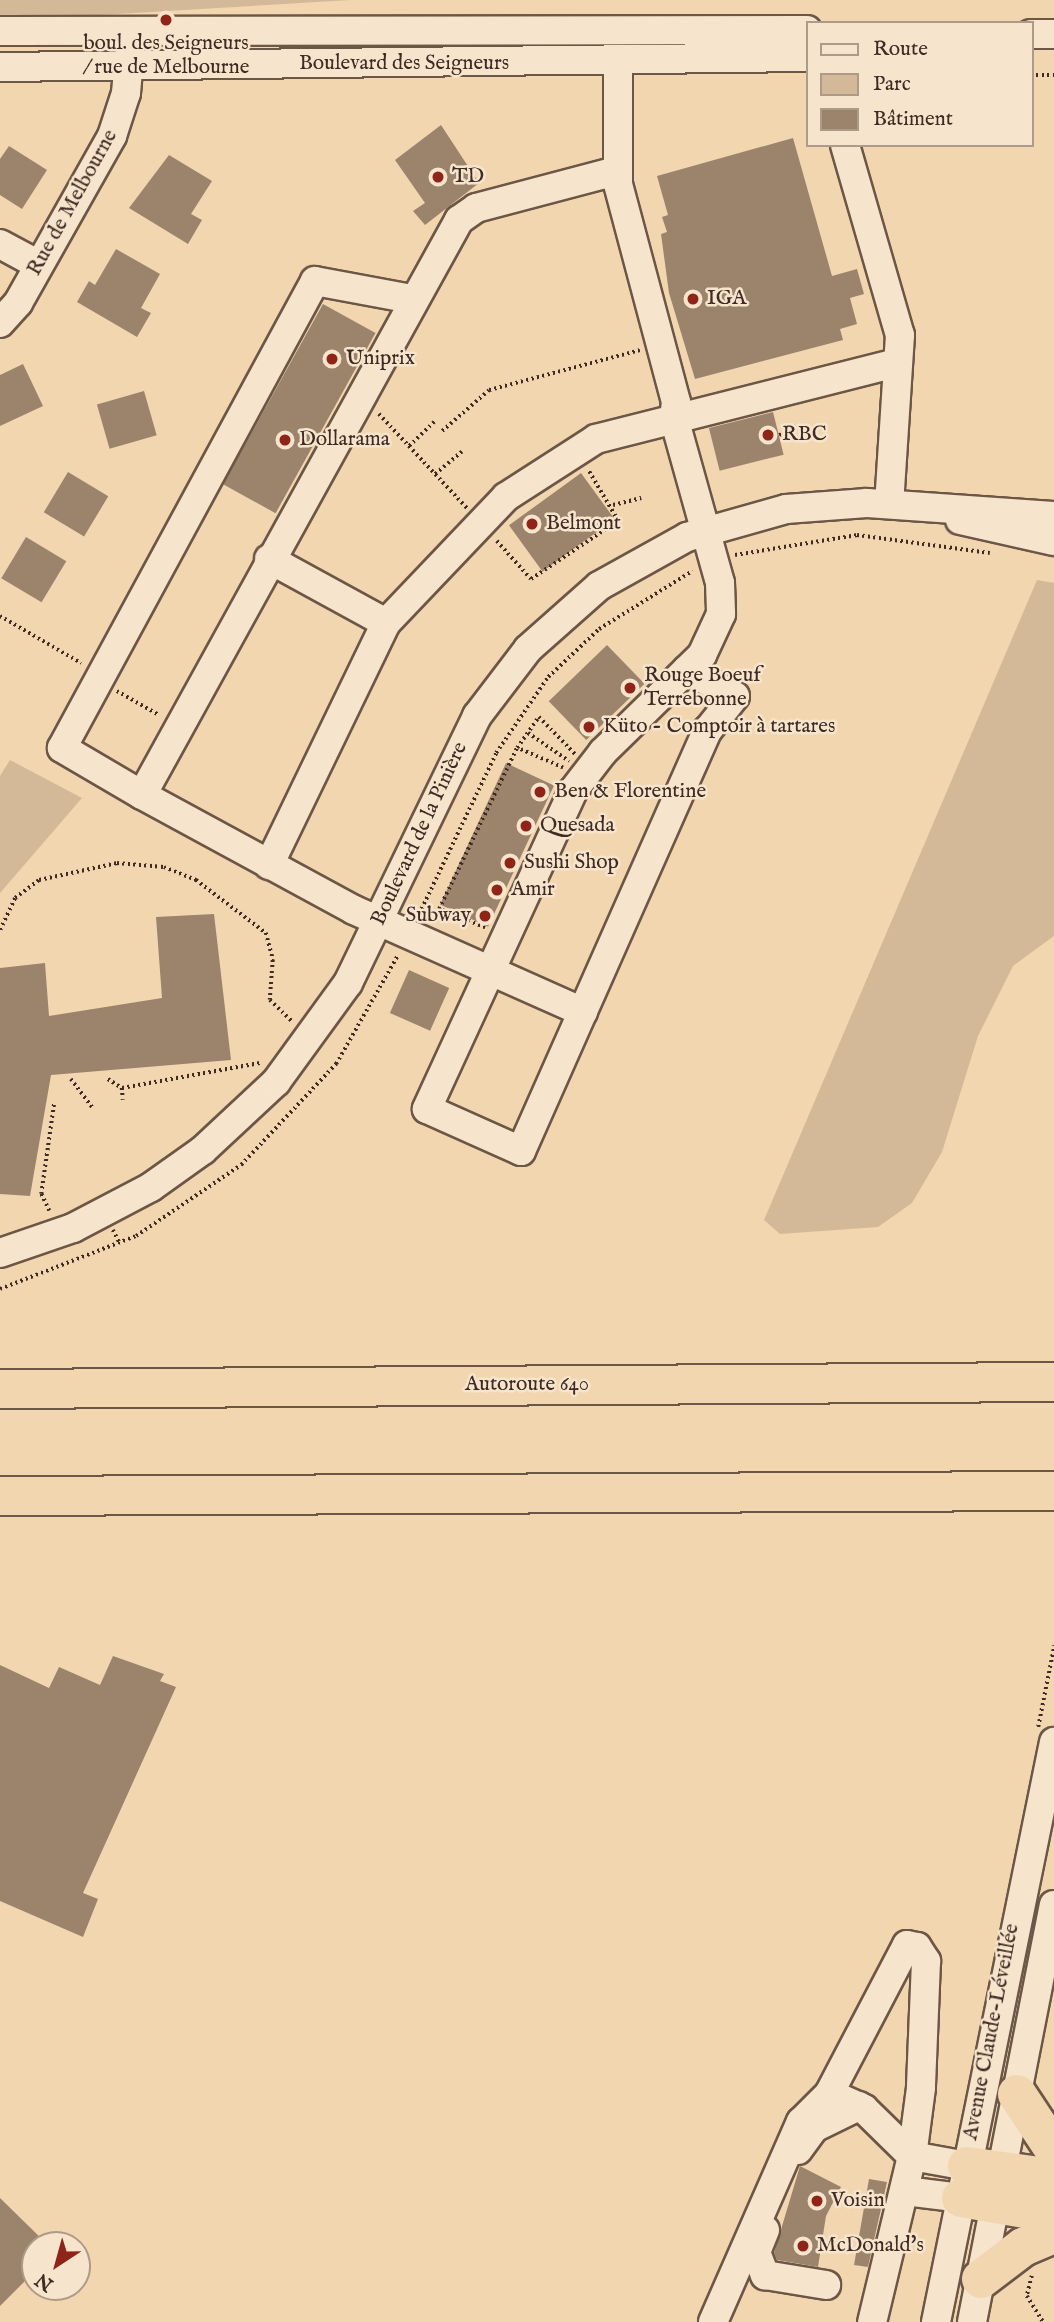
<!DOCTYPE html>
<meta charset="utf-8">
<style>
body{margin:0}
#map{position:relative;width:1054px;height:2322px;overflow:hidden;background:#f2d6b0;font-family:"IM FELL English",serif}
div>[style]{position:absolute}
.green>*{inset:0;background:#d4b998}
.building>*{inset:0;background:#9c846c;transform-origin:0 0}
.path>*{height:3.5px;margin-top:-1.75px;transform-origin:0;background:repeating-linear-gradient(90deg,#3f2b23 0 2px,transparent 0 5.5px)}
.roads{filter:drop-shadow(2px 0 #6c5646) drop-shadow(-2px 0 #6c5646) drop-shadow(0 2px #6c5646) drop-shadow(0 -2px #6c5646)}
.minor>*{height:28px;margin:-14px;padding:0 14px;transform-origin:14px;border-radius:14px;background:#f7e4cc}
.highway>*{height:38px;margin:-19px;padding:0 19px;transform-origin:19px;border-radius:19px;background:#f2d6b0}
.dots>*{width:19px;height:19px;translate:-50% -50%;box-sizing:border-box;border:4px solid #f7e4cc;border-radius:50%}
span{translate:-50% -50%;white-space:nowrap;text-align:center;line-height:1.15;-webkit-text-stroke:5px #f7e4cc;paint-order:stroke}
.poi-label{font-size:21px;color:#3f2b23}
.left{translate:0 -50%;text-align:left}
.right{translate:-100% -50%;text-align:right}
.street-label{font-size:21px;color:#3f2b23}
.legend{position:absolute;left:806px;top:21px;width:228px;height:126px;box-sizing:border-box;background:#f7e4cc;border:2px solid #ad9a88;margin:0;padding:9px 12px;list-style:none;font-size:21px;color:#3f2b23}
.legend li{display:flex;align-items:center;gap:14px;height:35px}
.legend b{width:35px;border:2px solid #ad9a88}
.north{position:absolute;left:21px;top:2231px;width:70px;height:70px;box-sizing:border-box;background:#f7e4cc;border:2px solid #ad9a88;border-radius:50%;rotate:216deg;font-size:19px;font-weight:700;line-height:28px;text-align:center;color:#3f2b23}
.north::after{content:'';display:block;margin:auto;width:24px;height:32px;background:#8f2418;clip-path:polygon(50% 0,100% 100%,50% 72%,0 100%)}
</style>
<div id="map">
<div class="green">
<i style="clip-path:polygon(0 0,351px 0,0 21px)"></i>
<i style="clip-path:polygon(1037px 580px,1054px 583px,1054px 936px,1013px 966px,978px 1036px,942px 1152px,912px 1203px,878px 1227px,780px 1234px,764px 1220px)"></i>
<i style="clip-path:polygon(10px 760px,82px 798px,0 893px,0 776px)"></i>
</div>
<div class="building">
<i style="clip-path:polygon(441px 125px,479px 183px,425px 225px,413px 211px,425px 203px,395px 160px)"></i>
<i style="clip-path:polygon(793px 138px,832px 276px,857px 269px,864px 294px,850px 298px,857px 324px,840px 329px,843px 340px,695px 379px,669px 293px,661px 234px,667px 232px,662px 217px,668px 215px,657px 176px)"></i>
<i style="clip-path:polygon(9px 146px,47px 170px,22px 209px,0 195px,0 159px)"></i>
<i style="clip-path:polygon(169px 155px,212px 181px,191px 214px,202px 220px,188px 244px,129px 208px)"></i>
<i style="clip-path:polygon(116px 249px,160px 274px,141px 308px,151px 313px,137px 337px,77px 302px,89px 281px,95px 285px)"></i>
<i style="left:323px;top:304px;width:60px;height:206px;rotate:29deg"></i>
<i style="clip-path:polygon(23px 364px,43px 406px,0 426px,0 375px)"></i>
<i style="left:144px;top:391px;width:46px;height:49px;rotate:74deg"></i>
<i style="left:773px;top:412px;width:44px;height:66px;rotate:76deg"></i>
<i style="left:68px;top:472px;width:47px;height:47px;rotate:31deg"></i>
<i style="left:581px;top:473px;width:57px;height:89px;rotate:54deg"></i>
<i style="left:26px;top:537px;width:47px;height:48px;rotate:31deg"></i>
<i style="left:607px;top:645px;width:54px;height:81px;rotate:46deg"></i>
<i style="left:506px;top:763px;width:53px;height:156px;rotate:25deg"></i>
<i style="clip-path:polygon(214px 914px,231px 1060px,51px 1075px,30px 1196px,0 1194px,0 968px,45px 963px,49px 1016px,162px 998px,156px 917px)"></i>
<i style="left:409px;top:970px;width:44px;height:47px;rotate:24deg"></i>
<i style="clip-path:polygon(113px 1656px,164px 1674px,160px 1681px,176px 1687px,83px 1893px,98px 1899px,83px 1937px,0 1901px,0 1665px,49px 1688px,59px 1667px,100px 1685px)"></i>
<i style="clip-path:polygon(800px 2166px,841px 2187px,826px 2216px,818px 2267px,777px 2260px,774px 2253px)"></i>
<i style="clip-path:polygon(869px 2179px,887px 2182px,868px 2267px,854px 2265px)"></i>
<i style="clip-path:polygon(0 2198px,48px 2245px,35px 2245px,35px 2271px,0 2306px)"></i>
</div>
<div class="path">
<i style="left:1031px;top:75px;width:23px"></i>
<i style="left:379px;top:414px;width:129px;rotate:46.9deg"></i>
<i style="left:442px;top:431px;width:62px;rotate:-41.1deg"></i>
<i style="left:489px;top:390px;width:156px;rotate:-14.8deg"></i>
<i style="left:779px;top:435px;width:5px;rotate:-22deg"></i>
<i style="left:786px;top:440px;width:17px;rotate:-57deg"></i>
<i style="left:409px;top:446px;width:35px;rotate:-44deg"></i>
<i style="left:435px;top:474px;width:35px;rotate:-40deg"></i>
<i style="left:613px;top:505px;width:29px;rotate:-14deg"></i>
<i style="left:497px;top:541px;width:51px;rotate:48.2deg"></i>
<i style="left:531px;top:579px;width:105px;rotate:-33.7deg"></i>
<i style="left:618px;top:521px;width:59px;rotate:-120.5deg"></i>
<i style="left:735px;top:555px;width:124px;rotate:-9.3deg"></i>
<i style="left:857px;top:535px;width:134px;rotate:7.7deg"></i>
<i style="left:0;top:616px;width:94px;rotate:30.1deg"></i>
<i style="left:117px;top:691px;width:48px;rotate:29.7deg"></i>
<i style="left:528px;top:733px;width:50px;rotate:34.3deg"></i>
<i style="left:563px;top:768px;width:50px;rotate:-156.5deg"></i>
<i style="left:517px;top:748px;width:38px;rotate:-55deg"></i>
<i style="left:539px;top:717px;width:52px;rotate:45.8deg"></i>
<i style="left:419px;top:914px;width:178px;rotate:-64.4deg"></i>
<i style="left:496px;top:753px;width:92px;rotate:-55.6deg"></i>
<i style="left:548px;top:677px;width:70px;rotate:-43.3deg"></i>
<i style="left:599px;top:629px;width:110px;rotate:-31.9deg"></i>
<i style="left:485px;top:928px;width:50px;rotate:-157.6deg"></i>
<i style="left:439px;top:909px;width:179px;rotate:-64.2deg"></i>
<i style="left:0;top:930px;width:35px;rotate:-65deg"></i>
<i style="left:15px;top:898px;width:30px;rotate:-37deg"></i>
<i style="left:39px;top:880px;width:80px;rotate:-12.3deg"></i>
<i style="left:117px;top:863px;width:47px;rotate:4.9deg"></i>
<i style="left:164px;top:867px;width:35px;rotate:22deg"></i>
<i style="left:196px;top:880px;width:88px;rotate:37.1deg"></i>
<i style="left:266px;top:933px;width:28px;rotate:75deg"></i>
<i style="left:273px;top:960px;width:40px;rotate:94.3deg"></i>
<i style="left:270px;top:1000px;width:30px;rotate:44deg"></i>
<i style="left:71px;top:1079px;width:38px;rotate:53deg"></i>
<i style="left:108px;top:1079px;width:17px;rotate:33deg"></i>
<i style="left:122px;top:1088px;width:140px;rotate:-10.3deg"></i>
<i style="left:122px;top:1088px;width:12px;rotate:85deg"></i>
<i style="left:49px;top:1211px;width:19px;rotate:-115deg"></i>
<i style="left:41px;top:1194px;width:92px;rotate:-81.9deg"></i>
<i style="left:113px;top:1230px;width:16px;rotate:63deg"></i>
<i style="left:0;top:1289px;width:146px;rotate:-21.3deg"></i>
<i style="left:136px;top:1236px;width:127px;rotate:-34.1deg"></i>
<i style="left:241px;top:1165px;width:139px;rotate:-46.8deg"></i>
<i style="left:336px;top:1064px;width:125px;rotate:-60.4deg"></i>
<i style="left:1038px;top:1727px;width:83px;rotate:-78.8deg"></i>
<i style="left:1032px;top:2276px;width:21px;rotate:104deg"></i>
<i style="left:1027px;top:2296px;width:31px;rotate:58deg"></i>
</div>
<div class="roads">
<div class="minor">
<i style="left:0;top:31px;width:807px;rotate:-0.07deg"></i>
<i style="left:1031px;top:34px;width:23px"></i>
<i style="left:618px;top:63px;width:121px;rotate:90deg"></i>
<i style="left:618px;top:184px;width:226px;rotate:75.1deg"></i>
<i style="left:676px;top:402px;width:16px;rotate:97deg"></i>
<i style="left:674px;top:418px;width:171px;rotate:74.4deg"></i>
<i style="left:720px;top:583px;width:31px;rotate:88deg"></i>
<i style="left:721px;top:614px;width:45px;rotate:114.9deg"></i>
<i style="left:702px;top:655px;width:139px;rotate:135.6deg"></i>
<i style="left:603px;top:752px;width:49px;rotate:127.6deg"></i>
<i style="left:573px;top:791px;width:350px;rotate:114.7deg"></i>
<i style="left:427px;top:1109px;width:103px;rotate:24.1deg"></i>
<i style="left:521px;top:1151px;width:461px;rotate:-66.1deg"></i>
<i style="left:708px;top:730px;width:43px;rotate:-51.5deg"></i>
<i style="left:735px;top:696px;width:55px;rotate:-151.6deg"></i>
<i style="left:0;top:67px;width:807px;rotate:-0.71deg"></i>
<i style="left:845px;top:145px;width:198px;rotate:73.9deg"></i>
<i style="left:900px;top:335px;width:169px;rotate:93.7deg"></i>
<i style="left:0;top:244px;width:44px;rotate:28.3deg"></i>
<i style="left:0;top:323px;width:27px;rotate:-48deg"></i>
<i style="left:18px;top:303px;width:192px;rotate:-60.6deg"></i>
<i style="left:112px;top:136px;width:45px;rotate:-72deg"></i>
<i style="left:126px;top:93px;width:45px;rotate:-84.9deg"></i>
<i style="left:960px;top:520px;width:96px;rotate:12.6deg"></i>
<i style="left:269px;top:559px;width:133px;rotate:28.7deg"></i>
<i style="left:142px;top:795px;width:93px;rotate:-149.6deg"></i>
<i style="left:62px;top:748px;width:531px;rotate:-61.55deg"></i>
<i style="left:315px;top:281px;width:98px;rotate:10.6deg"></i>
<i style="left:269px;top:865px;width:269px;rotate:-64.2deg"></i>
<i style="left:386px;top:623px;width:174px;rotate:-46.4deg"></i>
<i style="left:506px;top:497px;width:107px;rotate:-32.8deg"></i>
<i style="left:596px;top:439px;width:310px;rotate:-14.2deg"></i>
<i style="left:583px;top:1012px;width:251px;rotate:-156deg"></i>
<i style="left:354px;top:910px;width:241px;rotate:-151.5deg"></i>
<i style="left:142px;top:795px;width:657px;rotate:-61.13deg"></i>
<i style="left:459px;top:220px;width:21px;rotate:-35deg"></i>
<i style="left:476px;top:208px;width:145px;rotate:-14.8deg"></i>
<i style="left:0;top:1253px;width:77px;rotate:-18.9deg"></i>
<i style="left:73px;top:1228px;width:88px;rotate:-27.7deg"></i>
<i style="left:151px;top:1187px;width:64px;rotate:-35.4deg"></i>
<i style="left:203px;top:1150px;width:100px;rotate:-43deg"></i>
<i style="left:276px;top:1082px;width:122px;rotate:-54deg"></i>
<i style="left:348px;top:983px;width:297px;rotate:-64.2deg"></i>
<i style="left:477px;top:716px;width:84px;rotate:-52.7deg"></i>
<i style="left:528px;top:649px;width:95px;rotate:-41.6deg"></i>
<i style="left:599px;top:586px;width:101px;rotate:-29.1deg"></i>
<i style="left:687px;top:537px;width:103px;rotate:-15.8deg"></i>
<i style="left:786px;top:509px;width:81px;rotate:-4.2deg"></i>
<i style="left:867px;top:503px;width:187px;rotate:4deg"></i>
<i style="left:842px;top:2099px;width:24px;rotate:24deg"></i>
<i style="left:864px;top:2109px;width:67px;rotate:44.4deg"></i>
<i style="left:912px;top:2156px;width:56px;rotate:10.3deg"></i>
<i style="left:798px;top:2150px;width:27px;rotate:-54deg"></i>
<i style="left:814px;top:2128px;width:50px;rotate:-26.1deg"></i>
<i style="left:905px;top:2191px;width:56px;rotate:7.1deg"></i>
<i style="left:765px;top:2230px;width:24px;rotate:112deg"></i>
<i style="left:756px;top:2252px;width:25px;rotate:69deg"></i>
<i style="left:765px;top:2275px;width:62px;rotate:9.3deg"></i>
<i style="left:713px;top:2322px;width:219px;rotate:-66.3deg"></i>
<i style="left:801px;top:2122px;width:40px;rotate:-45deg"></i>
<i style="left:829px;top:2094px;width:168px;rotate:-62.4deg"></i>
<i style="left:907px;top:1945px;width:10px;rotate:11deg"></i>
<i style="left:917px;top:1947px;width:17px;rotate:57deg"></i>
<i style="left:926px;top:1961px;width:127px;rotate:92.3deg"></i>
<i style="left:921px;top:2088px;width:69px;rotate:97.5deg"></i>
<i style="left:912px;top:2156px;width:171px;rotate:103.5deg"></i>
<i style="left:936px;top:2322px;width:592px;rotate:-78.5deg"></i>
<i style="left:972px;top:2322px;width:425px;rotate:-78.9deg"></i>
</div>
<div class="highway">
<i style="left:0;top:1389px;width:1054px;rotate:-0.38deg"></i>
<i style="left:0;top:1496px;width:1054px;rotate:-0.27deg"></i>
<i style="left:1017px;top:2094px;width:67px;rotate:56.5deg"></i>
<i style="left:967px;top:2166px;width:88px;rotate:7.9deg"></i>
<i style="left:961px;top:2198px;width:94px;rotate:9.8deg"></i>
<i style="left:981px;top:2279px;width:53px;rotate:-37.3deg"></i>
<i style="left:1023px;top:2247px;width:34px;rotate:-23deg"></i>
</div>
</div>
<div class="dots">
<i style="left:166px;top:20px;background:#8f2418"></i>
<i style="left:438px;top:177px;background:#8f2418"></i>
<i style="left:693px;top:299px;background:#8f2418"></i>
<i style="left:332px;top:359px;background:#8f2418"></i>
<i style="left:768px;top:435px;background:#8f2418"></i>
<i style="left:285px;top:440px;background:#8f2418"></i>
<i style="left:532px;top:524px;background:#8f2418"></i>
<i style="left:630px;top:688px;background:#8f2418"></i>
<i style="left:589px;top:727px;background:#8f2418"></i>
<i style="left:540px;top:792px;background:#8f2418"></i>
<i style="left:526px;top:826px;background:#8f2418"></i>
<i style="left:510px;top:863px;background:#8f2418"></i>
<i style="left:497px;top:890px;background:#8f2418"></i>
<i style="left:485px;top:916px;background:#8f2418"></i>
<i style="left:817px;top:2201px;background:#8f2418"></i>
<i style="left:803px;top:2246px;background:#8f2418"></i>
</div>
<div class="poi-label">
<span style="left:166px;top:56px">boul. des Seigneurs<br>/ rue de Melbourne</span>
<span class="left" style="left:452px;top:177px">TD</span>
<span class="left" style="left:707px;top:299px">IGA</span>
<span class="left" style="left:346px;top:359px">Uniprix</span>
<span class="left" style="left:782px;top:435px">RBC</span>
<span class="left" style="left:299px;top:440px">Dollarama</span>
<span class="left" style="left:546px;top:524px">Belmont</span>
<span class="left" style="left:644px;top:688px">Rouge Boeuf<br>Terrebonne</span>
<span class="left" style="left:603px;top:727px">Küto - Comptoir à tartares</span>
<span class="left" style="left:554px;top:792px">Ben &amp; Florentine</span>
<span class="left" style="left:540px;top:826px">Quesada</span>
<span class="left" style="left:524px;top:863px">Sushi Shop</span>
<span class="left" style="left:511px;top:890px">Amir</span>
<span class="right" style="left:471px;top:916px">Subway</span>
<span class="left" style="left:831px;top:2201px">Voisin</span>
<span class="left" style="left:817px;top:2246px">McDonald's</span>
</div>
<div class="street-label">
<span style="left:404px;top:64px">Boulevard des Seigneurs</span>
<span style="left:73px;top:203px;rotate:-61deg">Rue de Melbourne</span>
<span style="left:420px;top:834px;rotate:-65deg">Boulevard de la Pinière</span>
<span style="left:527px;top:1385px">Autoroute 640</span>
<span style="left:992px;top:2032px;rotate:-79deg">Avenue Claude-Léveillée</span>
</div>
<ul class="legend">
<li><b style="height:9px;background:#f7e4cc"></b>Route</li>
<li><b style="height:19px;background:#d4b998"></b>Parc</li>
<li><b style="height:19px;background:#9c846c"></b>Bâtiment</li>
</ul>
<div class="north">N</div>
</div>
